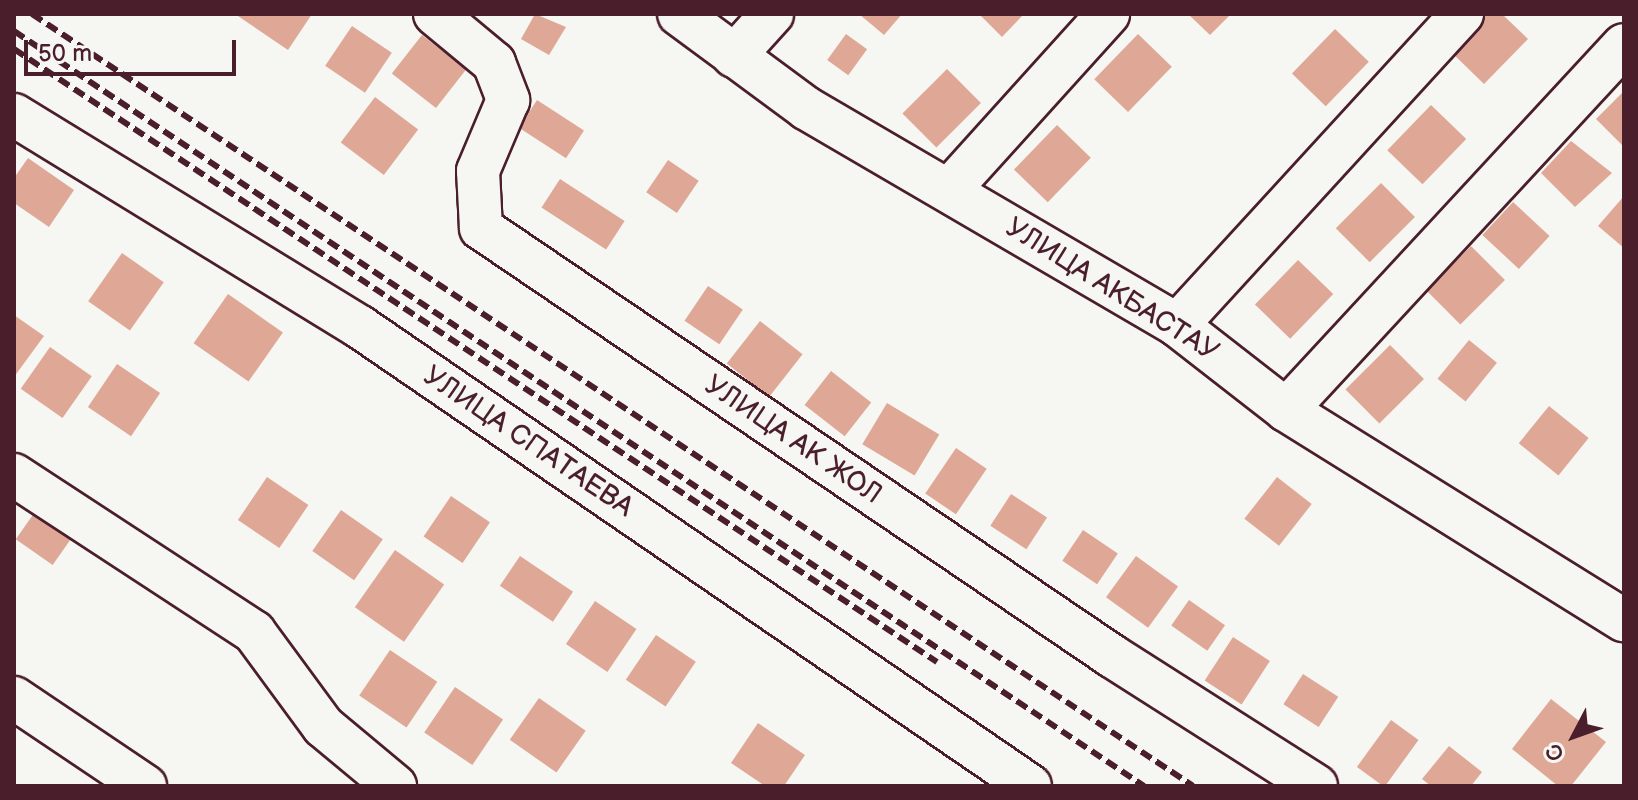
<!DOCTYPE html>
<meta charset="utf-8">
<style>
body{margin:0}
#map{position:relative;width:1638px;height:800px;overflow:hidden;background:#f6f6f2;font-family:"Balsamiq Sans",sans-serif}
div>[style]{position:absolute}
.building>*{inset:0;background:#dfa896;transform-origin:0 0}
.roads{filter:drop-shadow(2px 0 #4a1f2b) drop-shadow(-2px 0 #4a1f2b) drop-shadow(0 2px #4a1f2b) drop-shadow(0 -2px #4a1f2b)}
.minor>*{height:42px;margin:-21px;padding:0 21px;transform-origin:21px;border-radius:21px;background:#f6f6f2}
.rail>*{height:6px;margin-top:-3px;transform-origin:0;background:repeating-linear-gradient(90deg,#4a1f2b 0 12px,transparent 0 18px)}
span{translate:-50% -50%;white-space:nowrap;text-align:center;line-height:1.15;-webkit-text-stroke:6px #f6f6f2;paint-order:stroke}
.street-label{font-size:28px;color:#4a1f2b}
.frame{position:absolute;inset:0;border:16px solid #4a1f2b;pointer-events:none}
.north{position:absolute;left:1534px;top:696px;width:80px;height:80px;-webkit-text-stroke:6px #f6f6f2;paint-order:stroke;rotate:229deg;font-size:22px;font-weight:700;line-height:32px;text-align:center;color:#4a1f2b}
.north::after{content:'';display:block;margin:auto;width:28px;height:36px;background:#4a1f2b;clip-path:polygon(50% 0,100% 100%,50% 72%,0 100%)}
.scale{position:absolute;left:24px;top:40px;width:212px;height:36px;box-sizing:border-box;border:4px solid #4a1f2b;border-top:0;padding-left:10px;font-size:24px;line-height:28px;white-space:nowrap;color:#4a1f2b;-webkit-text-stroke:6px #f6f6f2;paint-order:stroke}
</style>
<div id="map">
<div class="building">
<i style="clip-path:polygon(235px 14px,312px 14px,288px 50px)"></i>
<i style="clip-path:polygon(535px 14px,566px 27px,549px 55px,521px 39px)"></i>
<i style="clip-path:polygon(859px 14px,902px 14px,884px 35px)"></i>
<i style="clip-path:polygon(979px 14px,1024px 14px,1002px 37px)"></i>
<i style="clip-path:polygon(1188px 14px,1231px 14px,1210px 35px)"></i>
<i style="clip-path:polygon(1485px 14px,1502px 14px,1528px 39px,1484px 84px,1449px 50px)"></i>
<i style="left:352px;top:26px;width:48px;height:48px;rotate:34deg"></i>
<i style="left:1335px;top:29px;width:47px;height:62px;rotate:44deg"></i>
<i style="left:846px;top:34px;width:26px;height:32px;rotate:36deg"></i>
<i style="left:1138px;top:34px;width:47px;height:63px;rotate:44deg"></i>
<i style="left:422px;top:35px;width:56px;height:49px;rotate:38deg"></i>
<i style="left:947px;top:69px;width:48px;height:63px;rotate:45deg"></i>
<i style="clip-path:polygon(1624px 91px,1624px 147px,1596px 119px)"></i>
<i style="left:375px;top:97px;width:54px;height:57px;rotate:37deg"></i>
<i style="left:537px;top:100px;width:56px;height:33px;rotate:33deg"></i>
<i style="left:1431px;top:105px;width:49px;height:63px;rotate:44deg"></i>
<i style="left:1057px;top:125px;width:47px;height:62px;rotate:44deg"></i>
<i style="clip-path:polygon(1571px 141px,1612px 173px,1575px 207px,1541px 173px)"></i>
<i style="clip-path:polygon(28px 158px,74px 190px,49px 227px,14px 203px,14px 178px)"></i>
<i style="left:668px;top:160px;width:37px;height:39px;rotate:34deg"></i>
<i style="left:560px;top:179px;width:77px;height:34px;rotate:33deg"></i>
<i style="left:1381px;top:183px;width:48px;height:64px;rotate:45deg"></i>
<i style="clip-path:polygon(1624px 196px,1624px 248px,1598px 226px)"></i>
<i style="left:1513px;top:202px;width:50px;height:45px;rotate:43deg"></i>
<i style="left:1471px;top:246px;width:48px;height:63px;rotate:45deg"></i>
<i style="left:122px;top:253px;width:51px;height:59px;rotate:35deg"></i>
<i style="left:1298px;top:260px;width:49px;height:62px;rotate:44deg"></i>
<i style="left:708px;top:286px;width:42px;height:42px;rotate:34deg"></i>
<i style="left:228px;top:294px;width:67px;height:60px;rotate:35deg"></i>
<i style="clip-path:polygon(14px 315px,44px 336px,14px 377px)"></i>
<i style="left:760px;top:321px;width:54px;height:54px;rotate:38deg"></i>
<i style="left:1469px;top:340px;width:36px;height:50px;rotate:39deg"></i>
<i style="left:1390px;top:345px;width:48px;height:63px;rotate:45deg"></i>
<i style="left:50px;top:347px;width:51px;height:51px;rotate:35deg"></i>
<i style="left:117px;top:364px;width:52px;height:52px;rotate:34deg"></i>
<i style="left:831px;top:371px;width:51px;height:43px;rotate:38deg"></i>
<i style="left:887px;top:403px;width:61px;height:48px;rotate:31deg"></i>
<i style="left:1549px;top:406px;width:51px;height:48px;rotate:39deg"></i>
<i style="left:956px;top:448px;width:37px;height:55px;rotate:34deg"></i>
<i style="left:267px;top:477px;width:50px;height:52px;rotate:34deg"></i>
<i style="left:1277px;top:477px;width:44px;height:53px;rotate:38deg"></i>
<i style="left:1011px;top:494px;width:43px;height:38px;rotate:33deg"></i>
<i style="left:451px;top:496px;width:47px;height:49px;rotate:34deg"></i>
<i style="left:37px;top:509px;width:45px;height:37px;rotate:35deg"></i>
<i style="left:341px;top:510px;width:51px;height:50px;rotate:35deg"></i>
<i style="left:1083px;top:530px;width:42px;height:37px;rotate:34deg"></i>
<i style="left:395px;top:550px;width:60px;height:70px;rotate:35deg"></i>
<i style="left:520px;top:556px;width:64px;height:36px;rotate:34deg"></i>
<i style="left:1136px;top:556px;width:52px;height:51px;rotate:36deg"></i>
<i style="left:1189px;top:600px;width:44px;height:31px;rotate:35deg"></i>
<i style="left:595px;top:601px;width:50px;height:52px;rotate:34deg"></i>
<i style="left:656px;top:635px;width:48px;height:54px;rotate:34deg"></i>
<i style="left:1233px;top:637px;width:44px;height:52px;rotate:33deg"></i>
<i style="left:390px;top:650px;width:57px;height:55px;rotate:34deg"></i>
<i style="left:1303px;top:674px;width:42px;height:36px;rotate:33deg"></i>
<i style="left:455px;top:687px;width:58px;height:55px;rotate:34deg"></i>
<i style="left:539px;top:698px;width:57px;height:51px;rotate:35deg"></i>
<i style="clip-path:polygon(1551px 699px,1606px 742px,1571px 786px,1558px 786px,1512px 749px)"></i>
<i style="left:1391px;top:720px;width:34px;height:58px;rotate:36deg"></i>
<i style="clip-path:polygon(758px 723px,805px 755px,784px 786px,765px 786px,731px 763px)"></i>
<i style="clip-path:polygon(1449px 746px,1482px 772px,1471px 786px,1431px 786px,1422px 779px)"></i>
</div>
<div class="roads">
<div class="minor">
<i style="left:435px;top:14px;width:77px;rotate:39.7deg"></i>
<i style="left:494px;top:63px;width:40px;rotate:69deg"></i>
<i style="left:508px;top:100px;width:77px;rotate:112.9deg"></i>
<i style="left:478px;top:171px;width:57px;rotate:87deg"></i>
<i style="left:481px;top:228px;width:762px;rotate:34.15deg"></i>
<i style="left:1112px;top:656px;width:242px;rotate:32.5deg"></i>
<i style="left:679px;top:14px;width:158px;rotate:36.5deg"></i>
<i style="left:806px;top:108px;width:430px;rotate:30.3deg"></i>
<i style="left:1177px;top:325px;width:138px;rotate:37.9deg"></i>
<i style="left:1286px;top:410px;width:398px;rotate:31.9deg"></i>
<i style="left:734px;top:56px;width:57px;rotate:-47.9deg"></i>
<i style="left:14px;top:115px;width:406px;rotate:31.5deg"></i>
<i style="left:360px;top:327px;width:812px;rotate:34.41deg"></i>
<i style="left:950px;top:189px;width:236px;rotate:-47.9deg"></i>
<i style="left:1177px;top:325px;width:422px;rotate:-47.5deg"></i>
<i style="left:1286px;top:410px;width:497px;rotate:-47.2deg"></i>
<i style="left:14px;top:475px;width:287px;rotate:33.2deg"></i>
<i style="left:254px;top:632px;width:117px;rotate:53.7deg"></i>
<i style="left:323px;top:726px;width:94px;rotate:39.8deg"></i>
<i style="left:14px;top:698px;width:158px;rotate:33.9deg"></i>
</div>
</div>
<div class="rail">
<i style="left:32px;top:14px;width:1394px;rotate:33.62deg"></i>
<i style="left:14px;top:31px;width:1359px;rotate:33.75deg"></i>
<i style="left:14px;top:49px;width:1108px;rotate:33.59deg"></i>
</div>
<div class="street-label">
<span style="left:1112px;top:290px;rotate:32deg">УЛИЦА АКБАСТАУ</span>
<span style="left:793px;top:440px;rotate:34deg">УЛИЦА АК ЖОЛ</span>
<span style="left:528px;top:442px;rotate:34deg">УЛИЦА СПАТАЕВА</span>
</div>
<div class="frame"></div>
<div class="north">С</div>
<div class="scale">50 m</div>
</div>
